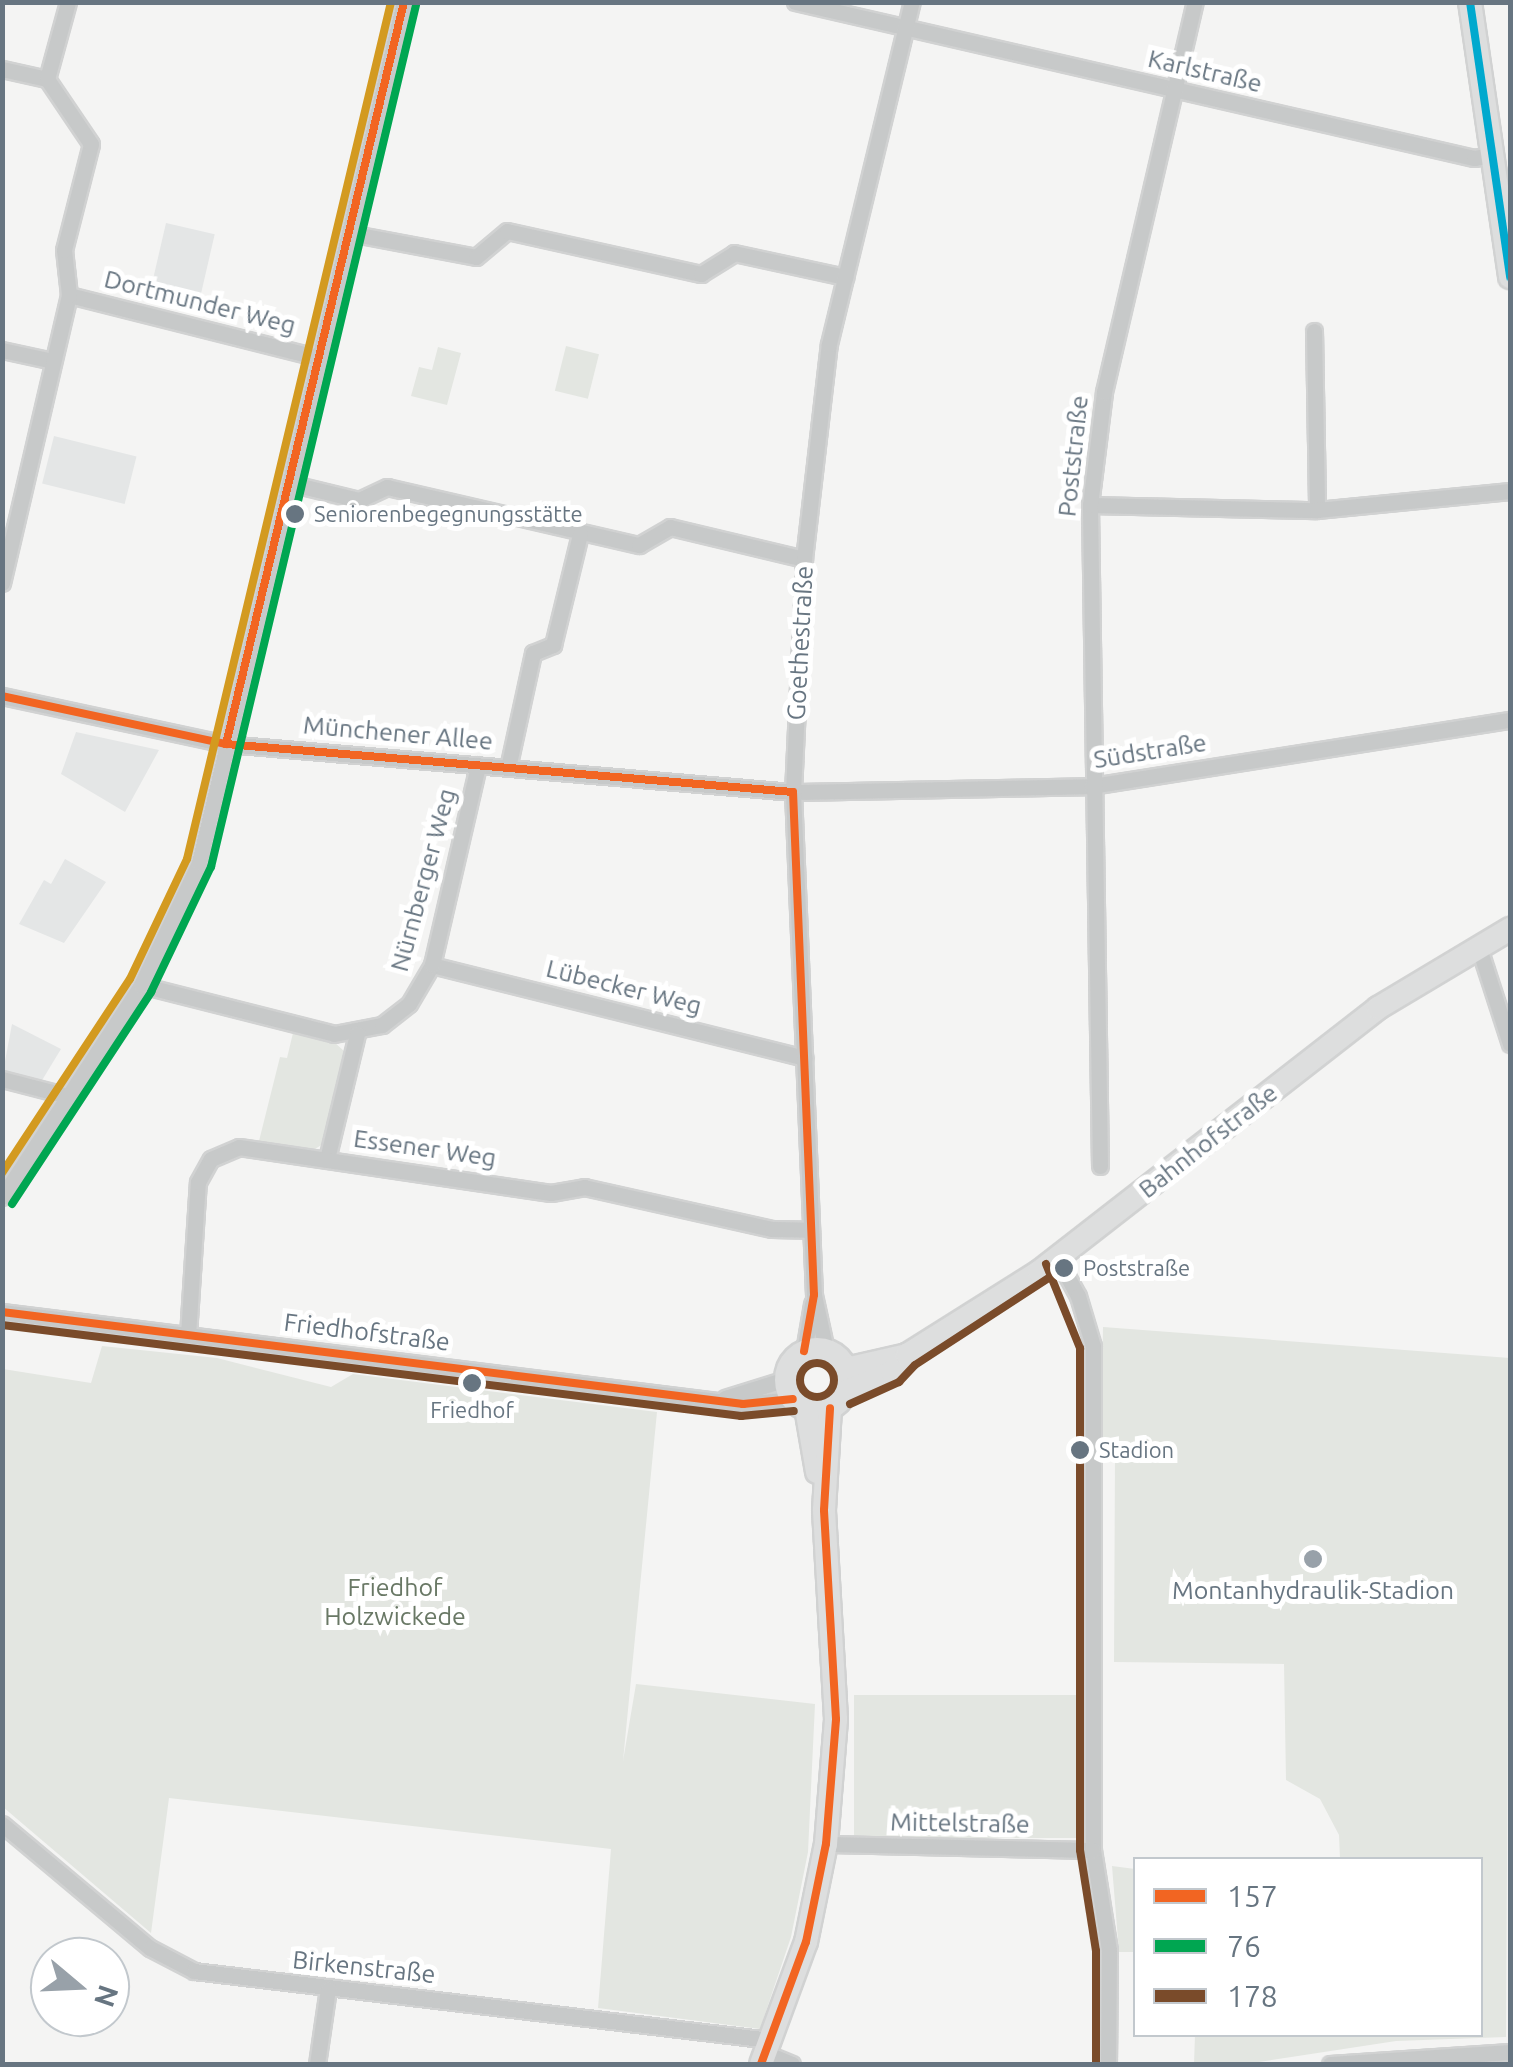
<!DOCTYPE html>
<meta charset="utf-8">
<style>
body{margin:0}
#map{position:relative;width:1513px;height:2067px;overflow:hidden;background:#f4f4f3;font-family:Ubuntu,sans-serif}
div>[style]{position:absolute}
.built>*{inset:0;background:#e4e6e6;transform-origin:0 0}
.green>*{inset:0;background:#e3e6e1;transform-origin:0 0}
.roads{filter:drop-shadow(2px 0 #d1d2d2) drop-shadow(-2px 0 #d1d2d2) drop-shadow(0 2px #d1d2d2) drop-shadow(0 -2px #d1d2d2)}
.street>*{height:15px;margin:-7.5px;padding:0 7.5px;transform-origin:7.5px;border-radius:7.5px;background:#c7c9c9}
.secondary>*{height:22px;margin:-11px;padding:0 11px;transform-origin:11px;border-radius:11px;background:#dddede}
.secondary>.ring{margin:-11px;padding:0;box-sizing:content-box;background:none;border:22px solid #dddede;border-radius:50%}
.bus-1>*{height:8px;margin:-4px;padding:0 4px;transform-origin:4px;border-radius:4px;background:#f26522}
.bus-2>*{height:8px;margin:-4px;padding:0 4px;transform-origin:4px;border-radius:4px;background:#00a651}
.bus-3>*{height:8px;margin:-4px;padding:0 4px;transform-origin:4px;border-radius:4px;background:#7a4b2a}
.bus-3>.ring{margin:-4px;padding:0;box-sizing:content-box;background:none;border:8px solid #7a4b2a;border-radius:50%}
.bus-4>*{height:8px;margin:-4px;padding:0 4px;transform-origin:4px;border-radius:4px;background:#d39a20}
.bus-5>*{height:8px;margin:-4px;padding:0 4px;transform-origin:4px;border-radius:4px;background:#00a9ce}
.dots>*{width:28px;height:28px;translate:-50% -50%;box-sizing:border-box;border:5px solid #fff;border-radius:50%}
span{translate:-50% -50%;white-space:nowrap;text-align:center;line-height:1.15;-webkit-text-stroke:10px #fff;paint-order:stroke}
.bus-label{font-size:22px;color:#677581}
.left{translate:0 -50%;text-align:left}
.street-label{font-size:25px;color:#677581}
.park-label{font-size:25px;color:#697865}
.poi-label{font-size:25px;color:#677581}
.frame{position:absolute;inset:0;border:5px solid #677581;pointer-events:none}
.legend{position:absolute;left:1133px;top:1857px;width:350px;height:180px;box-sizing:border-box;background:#fff;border:2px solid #c2c8cd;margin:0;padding:12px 18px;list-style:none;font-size:30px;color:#677581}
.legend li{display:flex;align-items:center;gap:20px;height:50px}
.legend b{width:50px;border:2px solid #c2c8cd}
.north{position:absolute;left:30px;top:1937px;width:100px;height:100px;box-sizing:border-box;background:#fff;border:2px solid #c2c8cd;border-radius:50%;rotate:109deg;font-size:28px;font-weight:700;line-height:40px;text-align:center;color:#677581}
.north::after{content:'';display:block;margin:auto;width:35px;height:45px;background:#98a1a9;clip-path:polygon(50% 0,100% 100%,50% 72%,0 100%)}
</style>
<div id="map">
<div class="built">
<i style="left:166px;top:223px;width:50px;height:69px;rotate:13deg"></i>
<i style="left:54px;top:436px;width:85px;height:49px;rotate:14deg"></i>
<i style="clip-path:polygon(76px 732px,159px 750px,125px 812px,61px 774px)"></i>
<i style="clip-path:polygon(65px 859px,106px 882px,64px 943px,19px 924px,44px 880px,51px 884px)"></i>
<i style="clip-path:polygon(12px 1024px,61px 1049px,41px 1082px,3px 1072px)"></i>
</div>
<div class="green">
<i style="left:566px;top:346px;width:34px;height:46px;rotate:14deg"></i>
<i style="clip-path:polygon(438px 347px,461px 353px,447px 405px,411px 396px,419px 367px,432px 370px)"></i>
<i style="clip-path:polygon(293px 1033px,333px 1041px,345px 1052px,323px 1144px,315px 1149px,259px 1141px,280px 1057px,287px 1058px)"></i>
<i style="clip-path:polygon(1103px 1327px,1510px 1358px,1506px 2037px,1396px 2041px,1246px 2064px,1194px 2064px,1195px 2035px,1480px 2034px,1480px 1860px,1340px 1859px,1339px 1835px,1320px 1799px,1286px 1780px,1284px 1664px,1114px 1662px,1115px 1457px,1101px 1452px)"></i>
<i style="clip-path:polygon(102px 1346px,217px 1358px,331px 1387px,353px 1374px,657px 1412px,623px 1761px,636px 1684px,815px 1704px,808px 1852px,791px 1937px,760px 2029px,598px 2008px,611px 1849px,169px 1798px,151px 1933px,3px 1807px,3px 1369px,91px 1383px)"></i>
<i style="left:854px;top:1695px;width:230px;height:143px"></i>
<i style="clip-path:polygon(1112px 1866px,1135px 1869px,1135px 1952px,1119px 1952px)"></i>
</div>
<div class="roads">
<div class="street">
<i style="left:795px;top:2px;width:697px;rotate:12.94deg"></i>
<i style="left:1474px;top:158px;width:20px;rotate:-9deg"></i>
<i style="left:2px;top:69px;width:46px;rotate:12.5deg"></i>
<i style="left:349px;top:233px;width:129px;rotate:10.7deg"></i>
<i style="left:476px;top:257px;width:40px;rotate:-40deg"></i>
<i style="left:507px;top:231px;width:199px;rotate:12.5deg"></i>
<i style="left:701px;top:274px;width:39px;rotate:-32deg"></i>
<i style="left:734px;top:253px;width:114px;rotate:12.2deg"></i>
<i style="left:69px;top:295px;width:258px;rotate:14.1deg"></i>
<i style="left:1314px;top:331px;width:179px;rotate:89deg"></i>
<i style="left:2px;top:350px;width:52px;rotate:12.2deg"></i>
<i style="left:289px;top:483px;width:72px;rotate:13.7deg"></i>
<i style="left:359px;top:500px;width:31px;rotate:-25deg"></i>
<i style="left:387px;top:487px;width:259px;rotate:13deg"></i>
<i style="left:639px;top:545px;width:36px;rotate:-30deg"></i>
<i style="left:670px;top:527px;width:138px;rotate:13.4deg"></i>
<i style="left:1090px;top:505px;width:227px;rotate:1.3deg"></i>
<i style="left:1317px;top:510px;width:194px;rotate:-5.6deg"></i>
<i style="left:2px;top:583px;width:296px;rotate:-76.9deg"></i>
<i style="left:69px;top:295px;width:45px;rotate:-96.3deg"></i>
<i style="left:64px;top:250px;width:109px;rotate:-75.7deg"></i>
<i style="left:91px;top:144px;width:78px;rotate:-124.1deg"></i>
<i style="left:47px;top:79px;width:80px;rotate:-74.7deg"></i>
<i style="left:2px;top:696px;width:229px;rotate:12.1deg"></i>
<i style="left:226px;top:744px;width:569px;rotate:4.84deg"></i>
<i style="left:793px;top:792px;width:299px;rotate:-1.1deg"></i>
<i style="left:1092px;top:786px;width:423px;rotate:-9deg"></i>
<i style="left:508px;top:768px;width:118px;rotate:-77.7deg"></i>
<i style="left:533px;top:653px;width:22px;rotate:-22deg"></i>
<i style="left:553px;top:645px;width:114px;rotate:-76.3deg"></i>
<i style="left:1479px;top:948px;width:101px;rotate:72.1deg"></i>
<i style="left:432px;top:965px;width:384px;rotate:14deg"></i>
<i style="left:141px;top:985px;width:199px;rotate:14.2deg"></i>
<i style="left:334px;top:1034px;width:49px;rotate:-10.6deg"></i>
<i style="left:382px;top:1025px;width:34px;rotate:-38deg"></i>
<i style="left:409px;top:1004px;width:45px;rotate:-59.5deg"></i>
<i style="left:432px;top:965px;width:205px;rotate:-77deg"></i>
<i style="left:2px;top:1079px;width:68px;rotate:14.4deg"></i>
<i style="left:327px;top:1159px;width:129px;rotate:-76.5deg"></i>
<i style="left:1100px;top:1166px;width:661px;rotate:-90.87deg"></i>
<i style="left:1090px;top:505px;width:114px;rotate:-82.9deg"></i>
<i style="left:1104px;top:392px;width:400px;rotate:-76.9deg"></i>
<i style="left:2px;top:1197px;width:254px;rotate:-56.7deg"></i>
<i style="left:141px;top:985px;width:135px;rotate:-64.6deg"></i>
<i style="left:199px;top:863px;width:885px;rotate:-76.61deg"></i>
<i style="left:1057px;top:1258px;width:43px;rotate:61.1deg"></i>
<i style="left:1078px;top:1296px;width:52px;rotate:73.3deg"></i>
<i style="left:1093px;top:1346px;width:504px;rotate:90deg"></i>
<i style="left:1093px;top:1850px;width:101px;rotate:80.9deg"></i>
<i style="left:1109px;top:1950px;width:114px;rotate:90.5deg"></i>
<i style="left:2px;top:1312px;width:747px;rotate:7.08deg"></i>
<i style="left:743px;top:1404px;width:50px;rotate:-5.7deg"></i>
<i style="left:188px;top:1335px;width:153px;rotate:-86.3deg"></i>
<i style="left:198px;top:1182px;width:26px;rotate:-61deg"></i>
<i style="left:211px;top:1159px;width:30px;rotate:-23deg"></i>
<i style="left:239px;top:1147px;width:315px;rotate:8.4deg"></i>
<i style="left:551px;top:1193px;width:34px;rotate:-10deg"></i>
<i style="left:584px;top:1187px;width:193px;rotate:12.6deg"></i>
<i style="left:772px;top:1229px;width:39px;rotate:1deg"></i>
<i style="left:826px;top:1350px;width:56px;rotate:-102.3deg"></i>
<i style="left:814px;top:1295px;width:503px;rotate:-92.39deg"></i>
<i style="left:793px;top:792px;width:233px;rotate:-87.3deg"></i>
<i style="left:804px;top:559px;width:216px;rotate:-83.4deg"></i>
<i style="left:829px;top:344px;width:352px;rotate:-76.4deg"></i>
<i style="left:804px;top:1351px;width:48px;rotate:-80.3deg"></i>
<i style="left:725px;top:1398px;width:64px;rotate:-17.3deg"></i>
<i style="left:2px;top:1824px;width:193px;rotate:40deg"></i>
<i style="left:150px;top:1948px;width:50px;rotate:27.6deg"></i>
<i style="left:194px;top:1971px;width:580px;rotate:6.83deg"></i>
<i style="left:826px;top:1844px;width:267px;rotate:1.3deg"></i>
<i style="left:765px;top:2053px;width:29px;rotate:22deg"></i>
<i style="left:317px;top:2064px;width:76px;rotate:-81.7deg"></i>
<i style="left:1330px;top:2064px;width:180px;rotate:-3.8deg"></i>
</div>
<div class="secondary">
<i style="left:1470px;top:2px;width:278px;rotate:81.7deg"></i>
<i class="ring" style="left:786px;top:1349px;width:40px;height:40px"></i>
<i style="left:846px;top:1369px;width:63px;rotate:-12.9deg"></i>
<i style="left:845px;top:1392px;width:51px;rotate:-23.1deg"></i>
<i style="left:892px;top:1372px;width:23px;rotate:-49deg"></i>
<i style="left:907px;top:1355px;width:156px;rotate:-32.2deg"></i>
<i style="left:1039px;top:1272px;width:430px;rotate:-37.9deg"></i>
<i style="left:1378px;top:1008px;width:154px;rotate:-30.9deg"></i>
<i style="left:806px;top:1408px;width:65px;rotate:80.2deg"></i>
<i style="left:761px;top:2064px;width:130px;rotate:-69.8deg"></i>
<i style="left:806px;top:1942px;width:100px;rotate:-78.5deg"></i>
<i style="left:826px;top:1844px;width:125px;rotate:-85.4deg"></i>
<i style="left:836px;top:1719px;width:209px;rotate:-93.3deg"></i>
<i style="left:824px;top:1510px;width:102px;rotate:-86.6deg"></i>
</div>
</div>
<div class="bus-1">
<i style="left:2px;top:696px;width:229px;rotate:12.1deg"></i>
<i style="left:226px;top:744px;width:569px;rotate:4.84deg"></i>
<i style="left:226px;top:744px;width:763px;rotate:-76.51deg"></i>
<i style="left:793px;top:792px;width:503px;rotate:87.61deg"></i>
<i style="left:814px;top:1295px;width:57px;rotate:100.1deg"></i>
<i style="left:2px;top:1312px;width:747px;rotate:7.08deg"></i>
<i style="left:743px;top:1404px;width:50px;rotate:-5.7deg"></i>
<i style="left:761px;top:2064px;width:130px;rotate:-69.8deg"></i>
<i style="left:806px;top:1942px;width:100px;rotate:-78.5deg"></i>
<i style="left:826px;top:1844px;width:125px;rotate:-85.4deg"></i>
<i style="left:836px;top:1719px;width:209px;rotate:-93.3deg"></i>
<i style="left:824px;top:1510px;width:102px;rotate:-86.6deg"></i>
</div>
<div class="bus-2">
<i style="left:12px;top:1204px;width:254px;rotate:-56.7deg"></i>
<i style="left:151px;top:992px;width:139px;rotate:-64.4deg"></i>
<i style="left:211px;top:867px;width:886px;rotate:-76.62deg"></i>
</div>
<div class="bus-3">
<i style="left:1046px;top:1264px;width:91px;rotate:68deg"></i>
<i style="left:1080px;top:1348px;width:502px;rotate:90deg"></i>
<i style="left:1080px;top:1850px;width:102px;rotate:81deg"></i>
<i style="left:1096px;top:1951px;width:113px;rotate:90deg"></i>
<i style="left:2px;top:1325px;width:745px;rotate:7.02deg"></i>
<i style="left:741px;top:1416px;width:53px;rotate:-5.4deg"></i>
<i class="ring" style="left:800px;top:1363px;width:26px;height:26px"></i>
<i style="left:850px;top:1404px;width:54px;rotate:-24.2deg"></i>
<i style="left:899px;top:1382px;width:23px;rotate:-47deg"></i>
<i style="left:915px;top:1365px;width:178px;rotate:-33.1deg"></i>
</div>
<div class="bus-4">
<i style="left:2px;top:1173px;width:232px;rotate:-56.6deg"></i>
<i style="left:130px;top:979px;width:133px;rotate:-64.6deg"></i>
<i style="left:187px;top:859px;width:881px;rotate:-76.61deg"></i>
</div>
<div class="bus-5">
<i style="left:1470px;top:2px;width:278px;rotate:81.7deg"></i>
</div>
<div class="dots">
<i style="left:295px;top:514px;background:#677581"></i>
<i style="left:1064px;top:1268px;background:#677581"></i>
<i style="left:472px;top:1383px;background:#677581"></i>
<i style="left:1080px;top:1450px;background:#677581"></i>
<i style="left:1313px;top:1559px;background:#98a1a9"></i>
</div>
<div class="bus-label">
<span class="left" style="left:314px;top:514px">Seniorenbegegnungsstätte</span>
<span class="left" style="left:1083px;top:1268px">Poststraße</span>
<span style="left:472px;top:1410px">Friedhof</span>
<span class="left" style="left:1099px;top:1450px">Stadion</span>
</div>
<div class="street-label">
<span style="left:1205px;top:71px;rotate:13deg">Karlstraße</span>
<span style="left:200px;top:302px;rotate:14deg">Dortmunder Weg</span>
<span style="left:1073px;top:456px;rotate:-84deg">Poststraße</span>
<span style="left:800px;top:643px;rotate:-87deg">Goethestraße</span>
<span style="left:398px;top:733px;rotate:5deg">Münchener Allee</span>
<span style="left:1150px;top:751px;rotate:-9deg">Südstraße</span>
<span style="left:423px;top:880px;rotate:-75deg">Nürnberger Weg</span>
<span style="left:624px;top:987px;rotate:14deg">Lübecker Weg</span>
<span style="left:1208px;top:1141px;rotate:-38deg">Bahnhofstraße</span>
<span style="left:425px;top:1148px;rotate:8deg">Essener Weg</span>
<span style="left:367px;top:1332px;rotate:7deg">Friedhofstraße</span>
<span style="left:960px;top:1823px;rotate:1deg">Mittelstraße</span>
<span style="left:364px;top:1967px;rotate:6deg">Birkenstraße</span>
</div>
<div class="park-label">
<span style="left:395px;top:1602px">Friedhof<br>Holzwickede</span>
</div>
<div class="poi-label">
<span style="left:1313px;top:1590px">Montanhydraulik-Stadion</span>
</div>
<div class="frame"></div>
<ul class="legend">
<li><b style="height:12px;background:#f26522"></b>157</li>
<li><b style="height:12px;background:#00a651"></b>76</li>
<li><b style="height:12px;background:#7a4b2a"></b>178</li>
</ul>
<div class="north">N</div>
</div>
